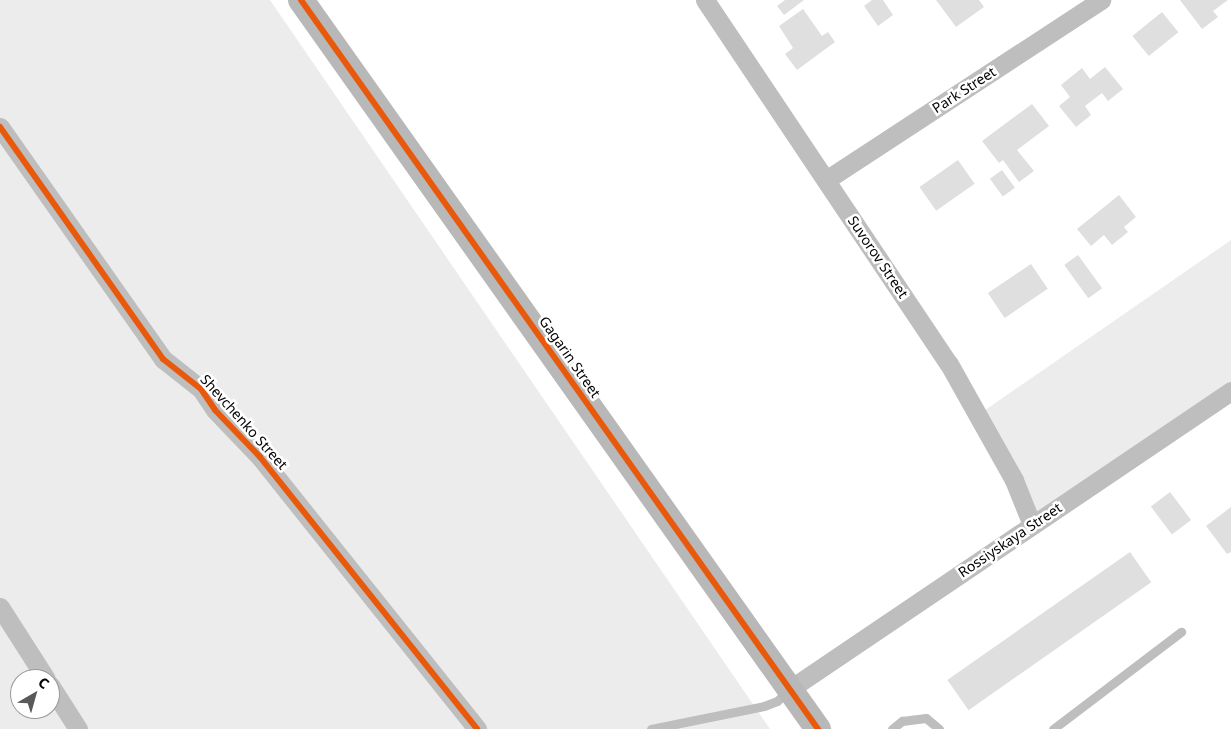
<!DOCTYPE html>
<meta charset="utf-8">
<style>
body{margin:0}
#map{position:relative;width:1231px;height:729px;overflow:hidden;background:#fff;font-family:"Noto Sans",sans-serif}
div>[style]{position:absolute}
.green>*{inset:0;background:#ececec}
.building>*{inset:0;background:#dfdfdf;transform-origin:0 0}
.lane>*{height:9px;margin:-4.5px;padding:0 4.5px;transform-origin:4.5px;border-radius:4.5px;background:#bebebe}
.street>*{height:19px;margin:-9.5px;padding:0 9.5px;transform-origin:9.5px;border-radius:9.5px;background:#bebebe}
.secondary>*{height:26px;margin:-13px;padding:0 13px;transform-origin:13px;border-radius:13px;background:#b8b8b8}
.cycleway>*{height:6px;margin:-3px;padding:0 3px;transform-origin:3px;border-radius:3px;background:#e8590c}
span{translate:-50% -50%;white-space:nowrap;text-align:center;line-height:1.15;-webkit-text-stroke:5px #fff;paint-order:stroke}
.street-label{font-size:14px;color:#000}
.north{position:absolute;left:10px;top:669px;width:50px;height:50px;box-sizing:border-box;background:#fff;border:1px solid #999;border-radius:50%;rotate:38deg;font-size:14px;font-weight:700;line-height:20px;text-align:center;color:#000}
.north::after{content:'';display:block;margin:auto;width:18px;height:22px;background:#595959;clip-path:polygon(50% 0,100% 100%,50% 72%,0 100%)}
</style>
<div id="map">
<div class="green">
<i style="clip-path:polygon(evenodd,0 0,270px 0,770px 729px,0 729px,0 0,20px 679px,50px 679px,50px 709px,20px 709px,20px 679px)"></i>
<i style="clip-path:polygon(1231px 240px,1231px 391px,1032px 525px,978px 415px)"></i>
</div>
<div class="building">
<i style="clip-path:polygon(785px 0,804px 0,784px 15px,777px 6px)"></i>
<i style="clip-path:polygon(872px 0,883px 0,893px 15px,878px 26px,864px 6px)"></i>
<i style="clip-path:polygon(936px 0,979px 0,984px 7px,956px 27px)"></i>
<i style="clip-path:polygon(1180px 0,1228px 0,1213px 11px,1218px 17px,1202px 29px)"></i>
<i style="clip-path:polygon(803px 9px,822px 36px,828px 32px,835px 42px,797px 70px,785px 54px,793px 48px,779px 26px)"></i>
<i style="left:1162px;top:12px;width:26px;height:38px;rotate:51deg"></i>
<i style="clip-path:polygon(1105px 67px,1123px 89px,1108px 101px,1102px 93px,1085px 106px,1091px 115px,1076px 127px,1059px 106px,1070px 97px,1061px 85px,1082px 68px,1090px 79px)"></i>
<i style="clip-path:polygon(1032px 104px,1049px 126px,1017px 150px,1034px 171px,1019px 182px,1003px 160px,999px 163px,982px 141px)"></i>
<i style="left:958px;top:160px;width:29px;height:47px;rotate:55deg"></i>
<i style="left:1002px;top:170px;width:22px;height:15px;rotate:54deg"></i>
<i style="clip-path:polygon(1119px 195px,1136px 217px,1124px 227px,1128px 232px,1112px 245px,1104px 235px,1091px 246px,1077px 229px)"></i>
<i style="left:1078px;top:255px;width:41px;height:17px;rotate:54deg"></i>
<i style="left:1031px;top:264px;width:30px;height:52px;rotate:56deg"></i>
<i style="left:1170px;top:492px;width:35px;height:24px;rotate:53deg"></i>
<i style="clip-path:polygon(1231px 507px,1231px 552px,1227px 554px,1206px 526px)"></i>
<i style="left:1130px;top:552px;width:37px;height:223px;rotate:55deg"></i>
</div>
<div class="lane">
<i style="left:651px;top:729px;width:115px;rotate:-11.5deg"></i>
<i style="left:764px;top:706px;width:14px;rotate:-21deg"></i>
<i style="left:777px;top:701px;width:16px;rotate:-43deg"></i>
<i style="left:892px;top:729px;width:13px;rotate:-39deg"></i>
<i style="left:902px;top:721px;width:24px;rotate:-7deg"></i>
<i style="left:926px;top:718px;width:17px;rotate:40deg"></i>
<i style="left:1053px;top:729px;width:161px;rotate:-37.2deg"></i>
</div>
<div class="street">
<i style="left:705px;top:0;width:438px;rotate:56.2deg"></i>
<i style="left:949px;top:364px;width:133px;rotate:60.7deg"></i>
<i style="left:1014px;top:480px;width:48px;rotate:68.2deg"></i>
<i style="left:0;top:127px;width:284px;rotate:54.9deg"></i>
<i style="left:163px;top:359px;width:48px;rotate:38.3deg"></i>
<i style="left:201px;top:389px;width:25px;rotate:56deg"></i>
<i style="left:215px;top:410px;width:65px;rotate:46.2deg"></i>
<i style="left:260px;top:457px;width:348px;rotate:51.4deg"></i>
<i style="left:826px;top:180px;width:329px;rotate:-33.2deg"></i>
<i style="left:0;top:607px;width:85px;rotate:57.4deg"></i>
<i style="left:50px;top:685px;width:52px;rotate:57.5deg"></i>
<i style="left:790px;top:689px;width:532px;rotate:-34.05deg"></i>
</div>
<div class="secondary">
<i style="left:301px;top:0;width:894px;rotate:54.66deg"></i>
</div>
<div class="cycleway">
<i style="left:301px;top:0;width:894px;rotate:54.66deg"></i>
<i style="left:0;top:127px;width:284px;rotate:54.9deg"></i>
<i style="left:163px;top:359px;width:48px;rotate:38.3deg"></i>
<i style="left:201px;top:389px;width:25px;rotate:56deg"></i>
<i style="left:215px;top:410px;width:65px;rotate:46.2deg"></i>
<i style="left:260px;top:457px;width:348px;rotate:51.4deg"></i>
</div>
<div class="street-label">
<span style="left:964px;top:90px;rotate:-33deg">Park Street</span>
<span style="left:878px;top:257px;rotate:56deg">Suvorov Street</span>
<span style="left:570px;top:357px;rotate:55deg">Gagarin Street</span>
<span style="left:244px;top:422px;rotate:48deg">Shevchenko Street</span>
<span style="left:1010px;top:540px;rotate:-34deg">Rossiyskaya Street</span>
</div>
<div class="north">С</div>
</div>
